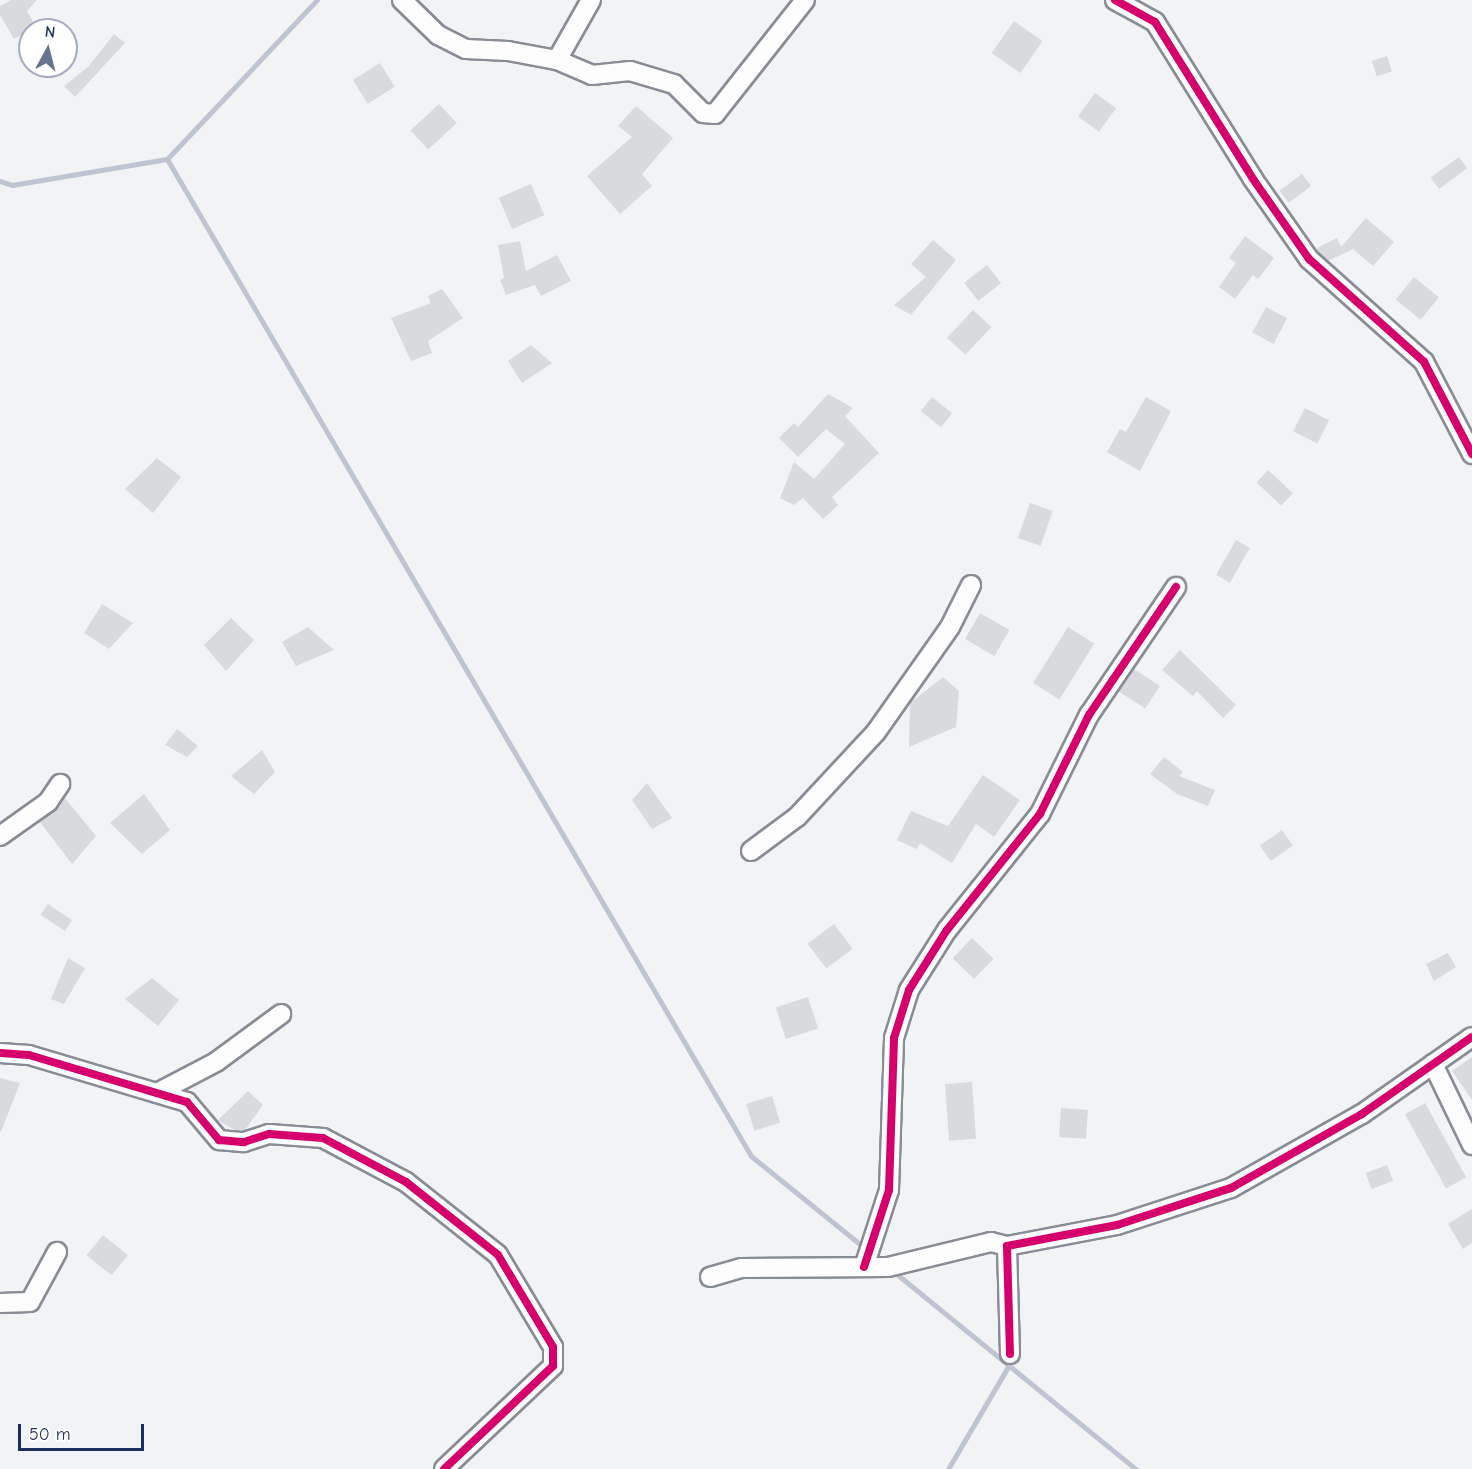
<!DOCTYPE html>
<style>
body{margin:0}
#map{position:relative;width:1472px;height:1469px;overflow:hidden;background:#f2f3f4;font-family:"Comic Neue",sans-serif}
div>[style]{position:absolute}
.stream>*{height:5px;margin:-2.5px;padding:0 2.5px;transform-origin:2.5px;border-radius:2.5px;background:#bec4d1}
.building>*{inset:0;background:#d8dadd;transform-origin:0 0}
.roads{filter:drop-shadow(2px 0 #888c95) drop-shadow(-2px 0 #888c95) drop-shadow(0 2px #888c95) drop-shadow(0 -2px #888c95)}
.minor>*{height:18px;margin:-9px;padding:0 9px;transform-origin:9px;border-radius:9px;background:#fdfdfd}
.cycleway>*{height:8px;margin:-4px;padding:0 4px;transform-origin:4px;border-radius:4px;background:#d6006c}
span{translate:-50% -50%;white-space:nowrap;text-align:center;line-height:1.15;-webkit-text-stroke:4.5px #fff;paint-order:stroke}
.north{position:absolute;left:18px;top:18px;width:60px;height:60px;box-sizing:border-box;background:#fff;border:2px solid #a4acbf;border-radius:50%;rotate:7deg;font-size:16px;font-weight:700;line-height:24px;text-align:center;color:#1b2f5e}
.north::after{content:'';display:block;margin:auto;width:21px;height:27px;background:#667492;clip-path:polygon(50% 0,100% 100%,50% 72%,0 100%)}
.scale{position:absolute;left:18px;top:1424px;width:126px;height:27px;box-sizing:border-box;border:3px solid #1b2f5e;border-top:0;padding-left:8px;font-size:18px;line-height:21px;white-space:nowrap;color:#1b2f5e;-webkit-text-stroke:4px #fff;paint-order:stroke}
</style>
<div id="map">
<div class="stream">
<i style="left:167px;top:159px;width:219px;rotate:-46.7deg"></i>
<i style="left:0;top:181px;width:13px;rotate:18deg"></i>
<i style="left:12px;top:185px;width:157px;rotate:-9.5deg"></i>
<i style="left:167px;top:159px;width:1155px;rotate:59.64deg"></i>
<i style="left:751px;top:1156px;width:149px;rotate:39deg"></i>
<i style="left:893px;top:1271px;width:313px;rotate:39.2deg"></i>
<i style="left:948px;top:1469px;width:121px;rotate:-59.6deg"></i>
</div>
<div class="building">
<i style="clip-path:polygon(11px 0,37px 0,27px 11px,36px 27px,14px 39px,0 15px,0 6px)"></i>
<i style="left:1014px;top:21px;width:35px;height:39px;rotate:35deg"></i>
<i style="clip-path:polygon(114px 34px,125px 43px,75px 97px,64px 86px,88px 67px)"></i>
<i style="left:1387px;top:56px;width:16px;height:16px;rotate:72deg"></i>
<i style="left:380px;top:63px;width:28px;height:32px;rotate:58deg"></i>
<i style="left:1095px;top:93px;width:26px;height:29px;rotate:36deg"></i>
<i style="left:439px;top:104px;width:26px;height:39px;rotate:47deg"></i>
<i style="clip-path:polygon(636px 106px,673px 138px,642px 174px,652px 186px,620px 214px,587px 176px,632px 137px,618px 126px)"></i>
<i style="left:1459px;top:157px;width:14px;height:35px;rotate:54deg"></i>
<i style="left:1302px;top:174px;width:15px;height:28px;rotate:53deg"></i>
<i style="left:531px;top:184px;width:34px;height:35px;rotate:67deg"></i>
<i style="clip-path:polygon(1366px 218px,1394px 242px,1373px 266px,1353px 249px,1328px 261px,1320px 254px,1317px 248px,1337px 238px,1341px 247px)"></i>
<i style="clip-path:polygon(1245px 236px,1274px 258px,1258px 279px,1253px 275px,1235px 299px,1219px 287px,1236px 263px,1229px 258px)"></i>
<i style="clip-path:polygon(933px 240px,956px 260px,911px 315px,894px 305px,926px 277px,911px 264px)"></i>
<i style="clip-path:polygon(520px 241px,526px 271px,557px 255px,571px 281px,541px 296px,535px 285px,506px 295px,500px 280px,504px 278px,498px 245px)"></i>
<i style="left:987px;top:265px;width:23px;height:29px;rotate:52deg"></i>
<i style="left:1414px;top:277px;width:32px;height:29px;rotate:39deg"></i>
<i style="clip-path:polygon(442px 289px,463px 318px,428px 341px,432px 353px,411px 361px,391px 318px,431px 303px,428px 296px)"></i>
<i style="left:1266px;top:307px;width:24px;height:29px;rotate:28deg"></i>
<i style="left:973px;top:310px;width:25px;height:38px;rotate:43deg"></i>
<i style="clip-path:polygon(531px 345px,552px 363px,522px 383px,508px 361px)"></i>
<i style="clip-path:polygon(828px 394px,853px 408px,845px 416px,879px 453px,832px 497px,838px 505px,823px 519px,803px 498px,794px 505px,780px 498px,794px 462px,814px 479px,845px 444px,826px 429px,798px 457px,779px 438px,794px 423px,798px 427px)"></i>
<i style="left:932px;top:397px;width:26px;height:18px;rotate:39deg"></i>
<i style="clip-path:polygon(1146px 397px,1171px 411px,1140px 471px,1107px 452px,1120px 429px,1126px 432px)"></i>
<i style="left:1305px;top:408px;width:27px;height:26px;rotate:27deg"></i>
<i style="clip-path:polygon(157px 458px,181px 477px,153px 513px,125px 489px)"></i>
<i style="left:1268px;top:470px;width:34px;height:17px;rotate:43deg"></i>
<i style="left:1030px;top:503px;width:24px;height:37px;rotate:19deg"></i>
<i style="left:1236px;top:540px;width:16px;height:40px;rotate:30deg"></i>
<i style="clip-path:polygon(102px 604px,133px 623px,109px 649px,84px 633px)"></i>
<i style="left:980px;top:613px;width:34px;height:30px;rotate:30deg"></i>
<i style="clip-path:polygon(231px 618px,254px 640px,226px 671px,204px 645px)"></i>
<i style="clip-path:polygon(308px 627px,334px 650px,296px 666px,282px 642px)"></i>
<i style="left:1068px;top:627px;width:31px;height:66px;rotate:32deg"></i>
<i style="clip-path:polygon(1180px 650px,1236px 705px,1223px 718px,1197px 691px,1193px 696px,1162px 670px)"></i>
<i style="left:1134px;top:669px;width:31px;height:27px;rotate:33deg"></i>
<i style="clip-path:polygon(943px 677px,959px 691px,956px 727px,909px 747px,910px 703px)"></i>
<i style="clip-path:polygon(177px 729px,198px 746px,187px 757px,165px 745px)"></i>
<i style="clip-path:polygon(262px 750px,275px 772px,254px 794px,231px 776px)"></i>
<i style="clip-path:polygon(1164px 757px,1183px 772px,1179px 776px,1215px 790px,1208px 806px,1177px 794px,1150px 774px)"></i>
<i style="clip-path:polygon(983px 775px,1020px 800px,994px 837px,976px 824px,952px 863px,920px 843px,917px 849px,897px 840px,911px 811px,948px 826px)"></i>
<i style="clip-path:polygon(647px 783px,672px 818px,652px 829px,632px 800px)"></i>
<i style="clip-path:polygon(144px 794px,170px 830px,142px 854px,110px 823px)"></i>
<i style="clip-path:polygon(65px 798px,96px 836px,72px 864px,40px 822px)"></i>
<i style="left:1282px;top:830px;width:19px;height:27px;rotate:55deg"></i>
<i style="left:48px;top:904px;width:29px;height:13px;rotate:34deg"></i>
<i style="left:834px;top:924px;width:31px;height:33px;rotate:53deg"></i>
<i style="left:972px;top:938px;width:30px;height:28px;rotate:44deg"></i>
<i style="clip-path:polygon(1448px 953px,1456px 967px,1434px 981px,1426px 964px)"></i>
<i style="clip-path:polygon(68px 958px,85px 968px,64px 1004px,51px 999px)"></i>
<i style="clip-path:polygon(152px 978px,179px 1000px,158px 1026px,125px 999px)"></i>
<i style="left:808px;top:997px;width:33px;height:34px;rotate:72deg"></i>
<i style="clip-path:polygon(1472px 1057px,1472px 1100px,1452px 1071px)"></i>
<i style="clip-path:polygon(0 1078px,20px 1083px,1px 1132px,0 1131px)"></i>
<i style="left:972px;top:1082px;width:57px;height:27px;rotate:86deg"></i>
<i style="clip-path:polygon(248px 1091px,263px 1105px,245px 1130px,234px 1130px,218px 1120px)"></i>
<i style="left:772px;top:1096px;width:28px;height:27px;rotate:73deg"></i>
<i style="left:1425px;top:1103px;width:85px;height:23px;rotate:61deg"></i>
<i style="left:1061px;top:1108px;width:27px;height:29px;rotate:4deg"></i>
<i style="left:1387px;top:1165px;width:17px;height:23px;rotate:69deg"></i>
<i style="clip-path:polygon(1472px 1209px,1472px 1243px,1463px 1249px,1448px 1224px)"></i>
<i style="left:103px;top:1235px;width:32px;height:26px;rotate:39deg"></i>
</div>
<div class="roads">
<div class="minor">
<i style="left:402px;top:0;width:50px;rotate:44.2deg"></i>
<i style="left:438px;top:35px;width:31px;rotate:27deg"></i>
<i style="left:466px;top:49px;width:42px;rotate:2.7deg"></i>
<i style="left:508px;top:51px;width:50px;rotate:10.4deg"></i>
<i style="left:557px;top:60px;width:38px;rotate:23deg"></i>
<i style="left:592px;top:75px;width:38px;rotate:-6deg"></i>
<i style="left:630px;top:71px;width:46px;rotate:16.5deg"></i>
<i style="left:674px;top:84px;width:41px;rotate:45deg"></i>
<i style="left:703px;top:113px;width:12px;rotate:5deg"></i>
<i style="left:715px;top:114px;width:145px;rotate:-51.7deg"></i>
<i style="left:1115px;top:0;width:46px;rotate:28.8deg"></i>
<i style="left:1155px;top:22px;width:185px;rotate:58deg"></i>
<i style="left:1253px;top:179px;width:98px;rotate:55deg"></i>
<i style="left:1309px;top:259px;width:154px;rotate:41.8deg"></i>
<i style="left:1424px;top:362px;width:104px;rotate:62.4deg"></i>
<i style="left:557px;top:60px;width:69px;rotate:-60.5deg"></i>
<i style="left:0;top:836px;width:59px;rotate:-35.3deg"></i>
<i style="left:48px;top:802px;width:22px;rotate:-56deg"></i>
<i style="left:751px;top:851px;width:57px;rotate:-36.5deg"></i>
<i style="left:797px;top:817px;width:116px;rotate:-47.1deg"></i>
<i style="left:876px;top:732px;width:128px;rotate:-54.8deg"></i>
<i style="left:950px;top:627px;width:47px;rotate:-63.4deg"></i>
<i style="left:0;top:1053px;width:29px;rotate:4deg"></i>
<i style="left:29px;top:1055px;width:165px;rotate:16.6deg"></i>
<i style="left:187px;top:1102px;width:50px;rotate:49.9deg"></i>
<i style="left:219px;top:1140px;width:25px;rotate:5deg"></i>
<i style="left:244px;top:1142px;width:26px;rotate:-18deg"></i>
<i style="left:269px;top:1134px;width:54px;rotate:4.2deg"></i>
<i style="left:323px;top:1138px;width:94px;rotate:27.9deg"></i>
<i style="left:406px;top:1182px;width:117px;rotate:38.4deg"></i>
<i style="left:498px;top:1255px;width:107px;rotate:59.1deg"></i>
<i style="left:553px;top:1347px;width:19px;rotate:90deg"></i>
<i style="left:553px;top:1366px;width:150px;rotate:136.6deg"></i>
<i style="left:1433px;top:1064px;width:90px;rotate:64.3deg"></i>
<i style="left:157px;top:1093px;width:67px;rotate:-27.7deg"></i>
<i style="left:216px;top:1062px;width:81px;rotate:-36.4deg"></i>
<i style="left:864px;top:1267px;width:81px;rotate:-72deg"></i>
<i style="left:889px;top:1190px;width:152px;rotate:-88.1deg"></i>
<i style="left:894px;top:1038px;width:50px;rotate:-72.6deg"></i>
<i style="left:909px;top:990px;width:71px;rotate:-57.7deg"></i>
<i style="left:947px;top:930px;width:149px;rotate:-51.3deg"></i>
<i style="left:1040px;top:814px;width:110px;rotate:-63.7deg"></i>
<i style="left:1089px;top:715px;width:155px;rotate:-55.8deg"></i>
<i style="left:710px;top:1277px;width:32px;rotate:-16deg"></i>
<i style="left:741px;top:1268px;width:147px;rotate:-0.4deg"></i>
<i style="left:888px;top:1267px;width:106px;rotate:-13.6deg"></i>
<i style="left:991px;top:1242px;width:16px;rotate:14deg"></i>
<i style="left:0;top:1303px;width:30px;rotate:-2deg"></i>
<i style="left:30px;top:1302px;width:57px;rotate:-61.6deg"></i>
<i style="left:1010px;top:1354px;width:108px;rotate:-91.6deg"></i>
<i style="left:1007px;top:1246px;width:112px;rotate:-10.8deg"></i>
<i style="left:1117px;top:1225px;width:120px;rotate:-18deg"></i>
<i style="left:1231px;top:1188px;width:150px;rotate:-29.5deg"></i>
<i style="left:1362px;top:1114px;width:134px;rotate:-35deg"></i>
</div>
</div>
<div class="cycleway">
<i style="left:1115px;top:0;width:46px;rotate:28.8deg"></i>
<i style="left:1155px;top:22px;width:185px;rotate:58deg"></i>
<i style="left:1253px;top:179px;width:98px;rotate:55deg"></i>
<i style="left:1309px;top:259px;width:154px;rotate:41.8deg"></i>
<i style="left:1424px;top:362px;width:104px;rotate:62.4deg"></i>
<i style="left:0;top:1053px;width:29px;rotate:4deg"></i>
<i style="left:29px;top:1055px;width:165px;rotate:16.6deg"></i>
<i style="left:187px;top:1102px;width:50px;rotate:49.9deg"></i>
<i style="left:219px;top:1140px;width:25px;rotate:5deg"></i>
<i style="left:244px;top:1142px;width:26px;rotate:-18deg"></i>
<i style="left:269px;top:1134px;width:54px;rotate:4.2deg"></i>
<i style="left:323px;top:1138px;width:94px;rotate:27.9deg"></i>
<i style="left:406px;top:1182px;width:117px;rotate:38.4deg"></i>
<i style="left:498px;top:1255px;width:107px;rotate:59.1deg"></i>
<i style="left:553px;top:1347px;width:19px;rotate:90deg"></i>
<i style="left:553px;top:1366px;width:150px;rotate:136.6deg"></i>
<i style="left:864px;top:1267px;width:81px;rotate:-72deg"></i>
<i style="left:889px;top:1190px;width:152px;rotate:-88.1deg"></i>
<i style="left:894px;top:1038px;width:50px;rotate:-72.6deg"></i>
<i style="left:909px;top:990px;width:71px;rotate:-57.7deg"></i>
<i style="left:947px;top:930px;width:149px;rotate:-51.3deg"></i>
<i style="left:1040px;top:814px;width:110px;rotate:-63.7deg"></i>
<i style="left:1089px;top:715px;width:155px;rotate:-55.8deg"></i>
<i style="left:1010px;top:1354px;width:108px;rotate:-91.6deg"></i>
<i style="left:1007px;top:1246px;width:112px;rotate:-10.8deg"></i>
<i style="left:1117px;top:1225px;width:120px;rotate:-18deg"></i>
<i style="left:1231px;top:1188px;width:150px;rotate:-29.5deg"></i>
<i style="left:1362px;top:1114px;width:134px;rotate:-35deg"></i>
</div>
<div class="north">N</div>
<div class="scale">50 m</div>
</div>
